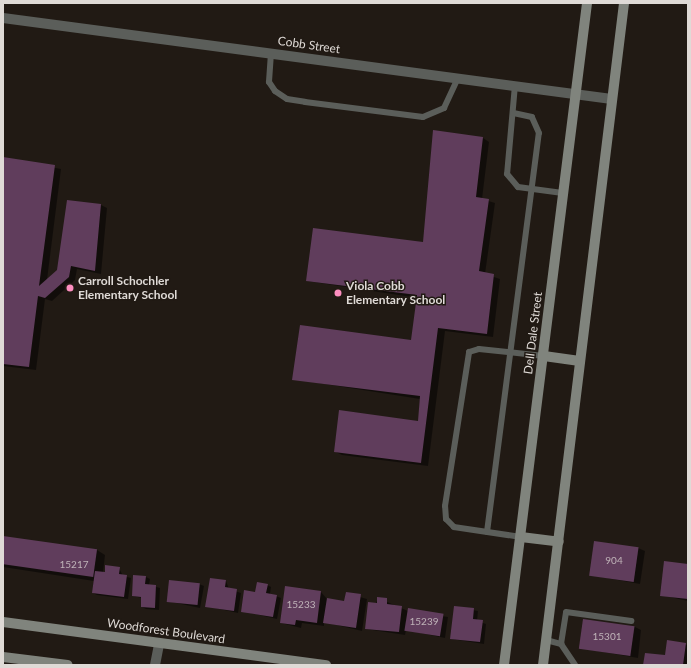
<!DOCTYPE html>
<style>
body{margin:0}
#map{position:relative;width:691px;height:668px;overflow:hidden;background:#211a14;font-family:Lato,sans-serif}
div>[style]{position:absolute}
.shadow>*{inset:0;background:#0007}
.building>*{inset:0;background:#603d5c;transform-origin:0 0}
.service>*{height:6px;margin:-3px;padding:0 3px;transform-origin:3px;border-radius:3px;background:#5b5e5a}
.minor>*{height:10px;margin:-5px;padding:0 5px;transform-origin:5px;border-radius:5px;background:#5b5e5a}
.secondary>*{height:10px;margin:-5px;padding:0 5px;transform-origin:5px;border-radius:5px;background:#80847d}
.dots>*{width:11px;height:11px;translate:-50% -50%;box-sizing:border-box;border:2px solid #211a14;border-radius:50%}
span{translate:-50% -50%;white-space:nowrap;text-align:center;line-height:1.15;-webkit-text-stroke:3px #211a14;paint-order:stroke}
.number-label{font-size:10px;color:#bfb3b8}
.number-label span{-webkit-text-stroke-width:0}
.street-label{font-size:12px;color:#dfdad6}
.poi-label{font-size:12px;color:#dfdad6;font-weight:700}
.left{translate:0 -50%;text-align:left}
.frame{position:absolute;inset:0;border:4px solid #dfdad6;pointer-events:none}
</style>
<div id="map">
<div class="shadow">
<i style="clip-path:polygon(483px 138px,489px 142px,482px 199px,495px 203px,485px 274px,500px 279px,493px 337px,445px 331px,428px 466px,342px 455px,336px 452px,419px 422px,420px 399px,293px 379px,412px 341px,418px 298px,307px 281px,423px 243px)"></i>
<i style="clip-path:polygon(3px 158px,61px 169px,47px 280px,58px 270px,101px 205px,107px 208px,101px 274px,77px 269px,75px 280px,52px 301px,45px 299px,36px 370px,3px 366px)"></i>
<i style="clip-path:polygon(3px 537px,97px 550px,105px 555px,103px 573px,119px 568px,123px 576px,131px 578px,128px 599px,97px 595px,93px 593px,94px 581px,3px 567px)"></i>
<i style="clip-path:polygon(638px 548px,645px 551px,640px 584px,590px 575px)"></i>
<i style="clip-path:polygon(688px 565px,688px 601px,661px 595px)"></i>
<i style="clip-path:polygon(146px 577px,150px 579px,149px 585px,160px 588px,159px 610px,146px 609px,142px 607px,142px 598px,133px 596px)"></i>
<i style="clip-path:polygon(211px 579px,226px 581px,229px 589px,241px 593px,238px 613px,206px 606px)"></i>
<i style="clip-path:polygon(199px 584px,204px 586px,200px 608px,167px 601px)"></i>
<i style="clip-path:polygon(267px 585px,271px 587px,270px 594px,281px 598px,277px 619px,242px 611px,256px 593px)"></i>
<i style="clip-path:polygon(321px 592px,327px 599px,345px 602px,346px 593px,367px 599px,362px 631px,324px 622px,324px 626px,302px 623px,301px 628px,281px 623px)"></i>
<i style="clip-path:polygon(378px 598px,408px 611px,448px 617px,445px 638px,406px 630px,405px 635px,366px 629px)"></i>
<i style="clip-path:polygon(455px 607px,478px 611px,477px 621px,486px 624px,484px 644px,451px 639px)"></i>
<i style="clip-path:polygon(635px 627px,641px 630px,638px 658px,580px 648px)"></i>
<i style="clip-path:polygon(668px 641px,688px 645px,688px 665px,644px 665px,666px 657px)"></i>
</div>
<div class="building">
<i style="clip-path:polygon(433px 130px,483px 137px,476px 197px,489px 199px,479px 271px,494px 274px,487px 334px,438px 328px,421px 463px,334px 452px,339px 410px,418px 421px,420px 396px,292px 380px,300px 325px,411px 340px,417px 295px,306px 281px,313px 228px,423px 242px)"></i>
<i style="clip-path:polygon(3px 157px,55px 165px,39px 286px,57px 270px,67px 200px,101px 204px,95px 271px,71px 266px,69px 277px,45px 298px,38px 296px,29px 367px,3px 364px)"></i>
<i style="left:3px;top:536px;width:95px;height:28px;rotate:8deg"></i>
<i style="left:594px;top:541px;width:45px;height:35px;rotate:8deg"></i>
<i style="clip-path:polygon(664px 561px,688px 564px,688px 599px,660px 596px)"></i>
<i style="clip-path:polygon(105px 565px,120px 567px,119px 574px,127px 575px,124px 597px,92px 593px,95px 571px,105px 572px)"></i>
<i style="clip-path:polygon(133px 575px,146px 576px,145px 584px,156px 585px,155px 608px,141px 607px,141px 597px,132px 596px)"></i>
<i style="clip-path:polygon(210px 578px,226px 580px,225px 587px,237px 589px,234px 611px,205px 607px)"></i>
<i style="left:169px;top:580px;width:31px;height:22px;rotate:6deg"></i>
<i style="clip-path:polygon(257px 582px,268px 584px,266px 593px,277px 595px,273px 617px,241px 612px,244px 590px,255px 592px)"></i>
<i style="clip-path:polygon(285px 586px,321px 591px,317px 623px,296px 620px,295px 625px,280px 623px)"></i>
<i style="clip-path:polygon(346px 592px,361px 594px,356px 628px,323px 623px,327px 598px,344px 601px)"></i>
<i style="clip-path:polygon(377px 597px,387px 598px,387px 604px,402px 606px,399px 632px,365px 629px,368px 602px,377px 603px)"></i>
<i style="clip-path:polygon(454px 606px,474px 608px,473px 619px,483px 620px,480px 642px,450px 639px)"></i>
<i style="left:408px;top:608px;width:36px;height:23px;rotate:9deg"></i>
<i style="left:583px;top:619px;width:52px;height:30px;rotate:8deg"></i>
<i style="clip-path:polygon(667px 640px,686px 643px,683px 665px,643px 665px,645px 653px,665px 655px)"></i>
</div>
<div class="service">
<i style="left:271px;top:53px;width:29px;rotate:94deg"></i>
<i style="left:269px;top:82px;width:11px;rotate:56deg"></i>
<i style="left:275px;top:91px;width:14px;rotate:34deg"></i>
<i style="left:287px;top:99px;width:18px;rotate:9deg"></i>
<i style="left:305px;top:102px;width:119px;rotate:7.2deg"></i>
<i style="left:423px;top:117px;width:23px;rotate:-23deg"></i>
<i style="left:444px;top:108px;width:33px;rotate:-65deg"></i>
<i style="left:515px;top:85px;width:89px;rotate:95.1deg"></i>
<i style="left:507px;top:174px;width:17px;rotate:50deg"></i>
<i style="left:518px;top:187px;width:45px;rotate:7.6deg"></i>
<i style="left:487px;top:532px;width:402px;rotate:-82.6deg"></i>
<i style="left:539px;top:133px;width:17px;rotate:-114deg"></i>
<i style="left:532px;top:117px;width:19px;rotate:-168deg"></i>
<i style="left:521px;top:537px;width:68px;rotate:-171.5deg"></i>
<i style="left:454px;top:527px;width:11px;rotate:-135deg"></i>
<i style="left:446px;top:519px;width:13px;rotate:-94deg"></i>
<i style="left:445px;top:506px;width:156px;rotate:-81.1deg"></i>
<i style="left:469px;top:352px;width:10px;rotate:-17deg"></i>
<i style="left:479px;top:349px;width:65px;rotate:6.1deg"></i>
<i style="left:546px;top:640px;width:16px;rotate:15deg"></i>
<i style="left:561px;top:644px;width:25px;rotate:56deg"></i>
<i style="left:561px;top:644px;width:32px;rotate:-81deg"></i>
<i style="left:566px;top:612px;width:66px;rotate:7.9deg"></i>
</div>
<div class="minor">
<i style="left:3px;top:18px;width:614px;rotate:7.58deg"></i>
<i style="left:155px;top:665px;width:21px;rotate:-79deg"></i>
</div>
<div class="secondary">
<i style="left:544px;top:356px;width:36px;rotate:8deg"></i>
<i style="left:521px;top:537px;width:38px;rotate:7deg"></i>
<i style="left:3px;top:622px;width:326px;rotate:7.6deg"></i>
<i style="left:3px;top:657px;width:65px;rotate:7deg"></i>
<i style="left:504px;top:665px;width:667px;rotate:-82.85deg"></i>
<i style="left:543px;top:665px;width:667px;rotate:-83.02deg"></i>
</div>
<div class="dots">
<i style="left:70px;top:288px;background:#fd8ebf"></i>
<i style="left:338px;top:293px;background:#fd8ebf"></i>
</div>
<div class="number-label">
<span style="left:614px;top:561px">904</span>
<span style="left:74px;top:565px">15217</span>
<span style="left:301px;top:605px">15233</span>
<span style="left:424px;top:622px">15239</span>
<span style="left:607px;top:637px">15301</span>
</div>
<div class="street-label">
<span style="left:309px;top:45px;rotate:8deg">Cobb Street</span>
<span style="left:533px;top:333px;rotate:-83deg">Dell Dale Street</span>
<span style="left:166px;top:631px;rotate:8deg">Woodforest Boulevard</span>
</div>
<div class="poi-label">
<span class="left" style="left:78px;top:288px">Carroll Schochler<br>Elementary School</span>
<span class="left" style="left:346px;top:293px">Viola Cobb<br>Elementary School</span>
</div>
<div class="frame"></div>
</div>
